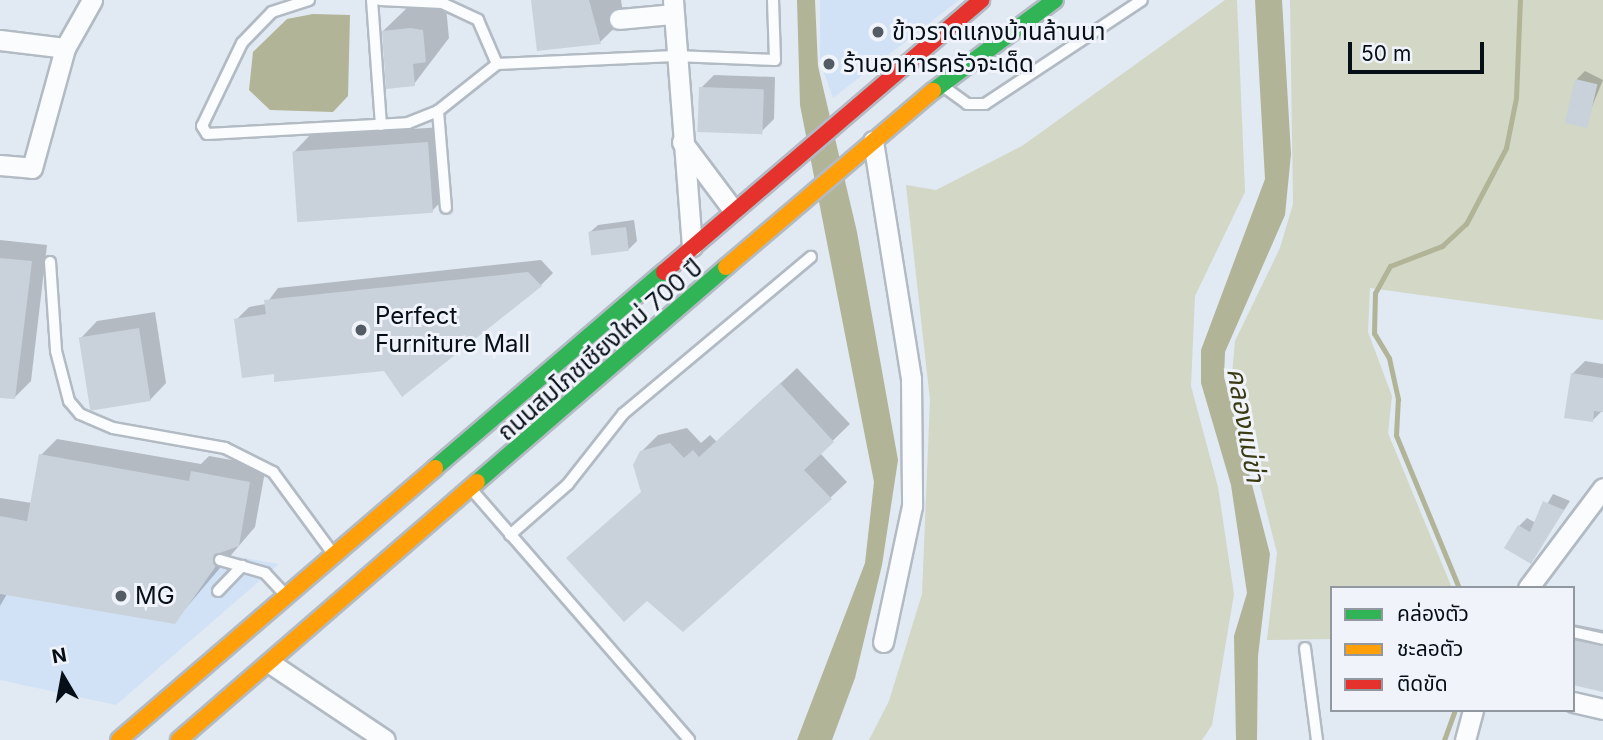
<!DOCTYPE html>
<meta charset="utf-8">
<style>
body{margin:0}
#map{position:relative;width:1603px;height:740px;overflow:hidden;background:#e1e9f3;font-family:Inter,"Noto Sans Thai",sans-serif}
div>[style]{position:absolute}
.built>*{inset:0;background:#d2e2f6}
.green>*{inset:0;background:#d3d7c6}
.water>*{inset:0;background:#b1b496}
.shadow>*{inset:0;background:#0003}
.stream>*{height:5px;margin:-2.5px;padding:0 2.5px;transform-origin:2.5px;border-radius:2.5px;background:#b1b496}
.building>*{inset:0;background:#c9d1da;transform-origin:0 0}
.roads{filter:drop-shadow(2px 0 #b2bac3) drop-shadow(-2px 0 #b2bac3) drop-shadow(0 2px #b2bac3) drop-shadow(0 -2px #b2bac3)}
.lane>*{height:10px;margin:-5px;padding:0 5px;transform-origin:5px;border-radius:5px;background:#fafcfd}
.street>*{height:19px;margin:-9.5px;padding:0 9.5px;transform-origin:9.5px;border-radius:9.5px;background:#fafcfd}
.fast>*{height:16px;margin:-8px;padding:0 8px;transform-origin:8px;border-radius:8px;background:#30b455}
.slow>*{height:16px;margin:-8px;padding:0 8px;transform-origin:8px;border-radius:8px;background:#ff9f0a}
.jam>*{height:16px;margin:-8px;padding:0 8px;transform-origin:8px;border-radius:8px;background:#e5322d}
.dots>*{width:19px;height:19px;translate:-50% -50%;box-sizing:border-box;border:4px solid #f0f4fa;border-radius:50%}
span{translate:-50% -50%;white-space:nowrap;text-align:center;line-height:1.15;-webkit-text-stroke:6px #f0f4fa;paint-order:stroke}
.poi-label{font-size:24px;color:#060e17}
.left{translate:0 -50%;text-align:left}
.street-label{font-size:24px;color:#060e17}
.water-label{font-size:26px;color:#3a3a13;font-style:italic}
.legend{position:absolute;left:1330px;top:586px;width:245px;height:126px;box-sizing:border-box;background:#f0f4fa;border:2px solid #92989f;margin:0;padding:9px 12px;list-style:none;font-size:21px;color:#060e17}
.legend li{display:flex;align-items:center;gap:14px;height:35px}
.legend b{width:35px;border:2px solid #92989f}
.north{position:absolute;left:28px;top:642px;width:70px;height:70px;-webkit-text-stroke:5px #f0f4fa;paint-order:stroke;rotate:350deg;font-size:19px;font-weight:700;line-height:28px;text-align:center;color:#060e17}
.north::after{content:'';display:block;margin:auto;width:24px;height:32px;background:#060e17;clip-path:polygon(50% 0,100% 100%,50% 72%,0 100%)}
.scale{position:absolute;left:1348px;top:42px;width:136px;height:32px;box-sizing:border-box;border:4px solid #060e17;border-top:0;padding-left:9px;font-size:21px;line-height:24px;white-space:nowrap;color:#060e17;-webkit-text-stroke:5px #f0f4fa;paint-order:stroke}
</style>
<div id="map">
<div class="built">
<i style="clip-path:polygon(820px 0,959px 0,833px 98px,820px 61px)"></i>
<i style="clip-path:polygon(0 516px,279px 564px,116px 705px,0 680px)"></i>
</div>
<div class="green">
<i style="clip-path:polygon(1225px 0,1237px 0,1245px 192px,1195px 296px,1191px 386px,1218px 487px,1234px 594px,1212px 725px,1202px 740px,869px 740px,889px 701px,922px 594px,930px 400px,906px 185px,936px 190px,1022px 146px)"></i>
<i style="clip-path:polygon(1290px 0,1603px 0,1603px 320px,1370px 288px,1368px 332px,1392px 396px,1388px 433px,1452px 588px,1332px 588px,1332px 639px,1267px 640px,1277px 553px,1232px 375px,1235px 341px,1280px 248px,1293px 204px)"></i>
</div>
<div class="water">
<i style="clip-path:polygon(797px 0,815px 0,818px 66px,857px 232px,898px 460px,882px 565px,855px 678px,832px 740px,797px 740px,865px 563px,874px 482px,800px 105px)"></i>
<i style="clip-path:polygon(1255px 0,1282px 0,1291px 154px,1285px 215px,1225px 352px,1224px 377px,1270px 554px,1258px 656px,1257px 740px,1236px 740px,1234px 636px,1247px 593px,1231px 485px,1201px 383px,1201px 350px,1265px 179px)"></i>
<i style="clip-path:polygon(313px 14px,350px 15px,348px 96px,333px 112px,270px 110px,249px 90px,253px 52px,287px 19px)"></i>
</div>
<div class="shadow">
<i style="clip-path:polygon(533px 0,621px 0,624px 19px,600px 42px)"></i>
<i style="clip-path:polygon(446px 7px,449px 38px,414px 84px,383px 31px,407px 8px)"></i>
<i style="clip-path:polygon(1585px 71px,1603px 80px,1584px 126px,1577px 79px)"></i>
<i style="clip-path:polygon(714px 75px,775px 77px,774px 119px,762px 131px,701px 88px)"></i>
<i style="clip-path:polygon(444px 127px,448px 194px,432px 211px,294px 152px,310px 135px)"></i>
<i style="clip-path:polygon(634px 220px,637px 241px,629px 249px,589px 233px,598px 225px)"></i>
<i style="clip-path:polygon(0 240px,47px 245px,31px 381px,14px 398px,0 396px)"></i>
<i style="clip-path:polygon(541px 260px,553px 273px,541px 285px,385px 369px,275px 372px,236px 320px,249px 307px,266px 304px,278px 288px)"></i>
<i style="clip-path:polygon(155px 312px,166px 383px,150px 400px,81px 338px,97px 321px)"></i>
<i style="clip-path:polygon(1585px 361px,1603px 364px,1603px 410px,1592px 421px,1572px 374px)"></i>
<i style="clip-path:polygon(797px 368px,850px 424px,820px 453px,847px 482px,830px 498px,642px 491px,641px 452px,658px 435px,687px 428px,701px 443px,710px 435px,717px 442px)"></i>
<i style="clip-path:polygon(57px 439px,201px 464px,209px 456px,266px 466px,255px 527px,174px 622px,7px 594px,0 606px,0 498px,32px 503px,41px 455px)"></i>
<i style="clip-path:polygon(1553px 494px,1570px 501px,1531px 561px,1519px 526px,1527px 518px,1536px 523px)"></i>
<i style="clip-path:polygon(1573px 624px,1603px 630px,1603px 690px,1573px 684px)"></i>
</div>
<div class="stream">
<i style="left:1459px;top:588px;width:165px;rotate:-112.4deg"></i>
<i style="left:1396px;top:435px;width:36px;rotate:-87deg"></i>
<i style="left:1398px;top:399px;width:42px;rotate:-102.4deg"></i>
<i style="left:1389px;top:358px;width:29px;rotate:-121deg"></i>
<i style="left:1374px;top:333px;width:40px;rotate:-88.6deg"></i>
<i style="left:1375px;top:293px;width:31px;rotate:-61deg"></i>
<i style="left:1390px;top:266px;width:56px;rotate:-21deg"></i>
<i style="left:1442px;top:246px;width:33px;rotate:-43deg"></i>
<i style="left:1466px;top:224px;width:86px;rotate:-62.2deg"></i>
<i style="left:1506px;top:148px;width:51px;rotate:-78.7deg"></i>
<i style="left:1516px;top:98px;width:98px;rotate:-87.7deg"></i>
<i style="left:1444px;top:740px;width:32px;rotate:-70deg"></i>
</div>
<div class="building">
<i style="clip-path:polygon(531px 0,589px 0,601px 44px,537px 51px)"></i>
<i style="clip-path:polygon(410px 28px,423px 30px,426px 62px,413px 64px,415px 86px,386px 89px,382px 31px)"></i>
<i style="left:1575px;top:79px;width:23px;height:45px;rotate:13deg"></i>
<i style="left:699px;top:87px;width:65px;height:45px;rotate:2deg"></i>
<i style="left:428px;top:142px;width:71px;height:136px;rotate:86deg"></i>
<i style="left:626px;top:227px;width:24px;height:38px;rotate:83deg"></i>
<i style="clip-path:polygon(0 258px,32px 261px,15px 399px,0 398px)"></i>
<i style="clip-path:polygon(528px 272px,542px 286px,402px 397px,384px 371px,274px 382px,274px 374px,242px 378px,234px 319px,266px 314px,264px 300px)"></i>
<i style="left:139px;top:328px;width:74px;height:61px;rotate:81deg"></i>
<i style="clip-path:polygon(1571px 373px,1603px 378px,1603px 412px,1594px 411px,1593px 422px,1564px 418px)"></i>
<i style="clip-path:polygon(780px 383px,834px 442px,804px 470px,832px 499px,683px 632px,647px 601px,624px 622px,566px 558px,641px 492px,633px 465px,640px 451px,670px 443px,684px 458px,693px 450px,699px 457px)"></i>
<i style="clip-path:polygon(39px 454px,189px 481px,191px 471px,250px 482px,239px 546px,214px 555px,216px 566px,175px 624px,0 594px,0 516px,27px 521px)"></i>
<i style="clip-path:polygon(1543px 501px,1564px 510px,1531px 564px,1504px 548px,1518px 525px,1530px 532px)"></i>
<i style="clip-path:polygon(1573px 640px,1603px 646px,1603px 692px,1573px 685px)"></i>
</div>
<div class="roads">
<div class="lane">
<i style="left:309px;top:0;width:39px;rotate:162deg"></i>
<i style="left:272px;top:12px;width:43px;rotate:134.1deg"></i>
<i style="left:242px;top:43px;width:92px;rotate:115.7deg"></i>
<i style="left:202px;top:126px;width:9px;rotate:58deg"></i>
<i style="left:207px;top:134px;width:201px;rotate:-3.1deg"></i>
<i style="left:408px;top:123px;width:32px;rotate:-22deg"></i>
<i style="left:438px;top:111px;width:75px;rotate:-38.5deg"></i>
<i style="left:497px;top:64px;width:178px;rotate:-2.6deg"></i>
<i style="left:675px;top:56px;width:100px;rotate:2.3deg"></i>
<i style="left:775px;top:60px;width:60px;rotate:-91.9deg"></i>
<i style="left:372px;top:0;width:125px;rotate:85.9deg"></i>
<i style="left:380px;top:0;width:62px;rotate:2.8deg"></i>
<i style="left:442px;top:3px;width:40px;rotate:25deg"></i>
<i style="left:478px;top:20px;width:48px;rotate:66.6deg"></i>
<i style="left:944px;top:87px;width:29px;rotate:36deg"></i>
<i style="left:967px;top:104px;width:18px"></i>
<i style="left:985px;top:104px;width:188px;rotate:-33.5deg"></i>
<i style="left:438px;top:111px;width:97px;rotate:85.3deg"></i>
<i style="left:50px;top:262px;width:89px;rotate:86.1deg"></i>
<i style="left:56px;top:351px;width:52px;rotate:75.4deg"></i>
<i style="left:69px;top:401px;width:17px;rotate:50deg"></i>
<i style="left:80px;top:414px;width:36px;rotate:23deg"></i>
<i style="left:113px;top:428px;width:114px;rotate:10.1deg"></i>
<i style="left:225px;top:448px;width:54px;rotate:26.6deg"></i>
<i style="left:273px;top:472px;width:98px;rotate:53.7deg"></i>
<i style="left:472px;top:490px;width:331px;rotate:49deg"></i>
<i style="left:510px;top:535px;width:77px;rotate:-41.3deg"></i>
<i style="left:568px;top:484px;width:89px;rotate:-51.8deg"></i>
<i style="left:623px;top:414px;width:245px;rotate:-39.9deg"></i>
<i style="left:220px;top:560px;width:47px;rotate:16.1deg"></i>
<i style="left:265px;top:573px;width:26px;rotate:47deg"></i>
<i style="left:218px;top:591px;width:35px;rotate:-46deg"></i>
<i style="left:1573px;top:632px;width:31px;rotate:13deg"></i>
<i style="left:1305px;top:648px;width:93px;rotate:82.6deg"></i>
</div>
<div class="street">
<i style="left:673px;top:0;width:247px;rotate:85.6deg"></i>
<i style="left:619px;top:19px;width:54px;rotate:-5.3deg"></i>
<i style="left:0;top:40px;width:65px;rotate:7deg"></i>
<i style="left:873px;top:141px;width:241px;rotate:80.9deg"></i>
<i style="left:911px;top:379px;width:127px;rotate:89.5deg"></i>
<i style="left:912px;top:506px;width:139px;rotate:102deg"></i>
<i style="left:682px;top:142px;width:85px;rotate:53.1deg"></i>
<i style="left:0;top:165px;width:32px;rotate:5deg"></i>
<i style="left:32px;top:168px;width:124px;rotate:-74.6deg"></i>
<i style="left:65px;top:48px;width:55px;rotate:-60.6deg"></i>
<i style="left:1528px;top:588px;width:125px;rotate:-53.1deg"></i>
<i style="left:270px;top:663px;width:138px;rotate:33.8deg"></i>
<i style="left:1573px;top:702px;width:31px;rotate:13deg"></i>
<i style="left:1465px;top:740px;width:31px;rotate:-75deg"></i>
</div>
<div class="fast">
<i style="left:933px;top:91px;width:152px;rotate:-36.7deg"></i>
<i style="left:435px;top:468px;width:301px;rotate:-40.6deg"></i>
<i style="left:477px;top:482px;width:329px;rotate:-40.8deg"></i>
</div>
<div class="slow">
<i style="left:726px;top:267px;width:272px;rotate:-40.4deg"></i>
<i style="left:119px;top:740px;width:417px;rotate:-40.7deg"></i>
<i style="left:179px;top:740px;width:394px;rotate:-40.9deg"></i>
</div>
<div class="jam">
<i style="left:664px;top:272px;width:418px;rotate:-40.6deg"></i>
</div>
</div>
<div class="dots">
<i style="left:878px;top:32px;background:#535b64"></i>
<i style="left:829px;top:64px;background:#535b64"></i>
<i style="left:361px;top:330px;background:#535b64"></i>
<i style="left:121px;top:596px;background:#535b64"></i>
</div>
<div class="poi-label">
<span class="left" style="left:892px;top:32px">ข้าวราดแกงบ้านล้านนา</span>
<span class="left" style="left:843px;top:64px">ร้านอาหารครัวจะเด็ด</span>
<span class="left" style="left:375px;top:330px">Perfect<br>Furniture Mall</span>
<span class="left" style="left:135px;top:596px">MG</span>
</div>
<div class="street-label">
<span style="left:600px;top:350px;rotate:-41deg">ถนนสมโภชเชียงใหม่ 700 ปี</span>
</div>
<div class="water-label">
<span style="left:1246px;top:425px;rotate:80deg">คลองแม่ข่า</span>
</div>
<ul class="legend">
<li><b style="height:9px;background:#30b455"></b>คล่องตัว</li>
<li><b style="height:9px;background:#ff9f0a"></b>ชะลอตัว</li>
<li><b style="height:9px;background:#e5322d"></b>ติดขัด</li>
</ul>
<div class="north">N</div>
<div class="scale">50 m</div>
</div>
